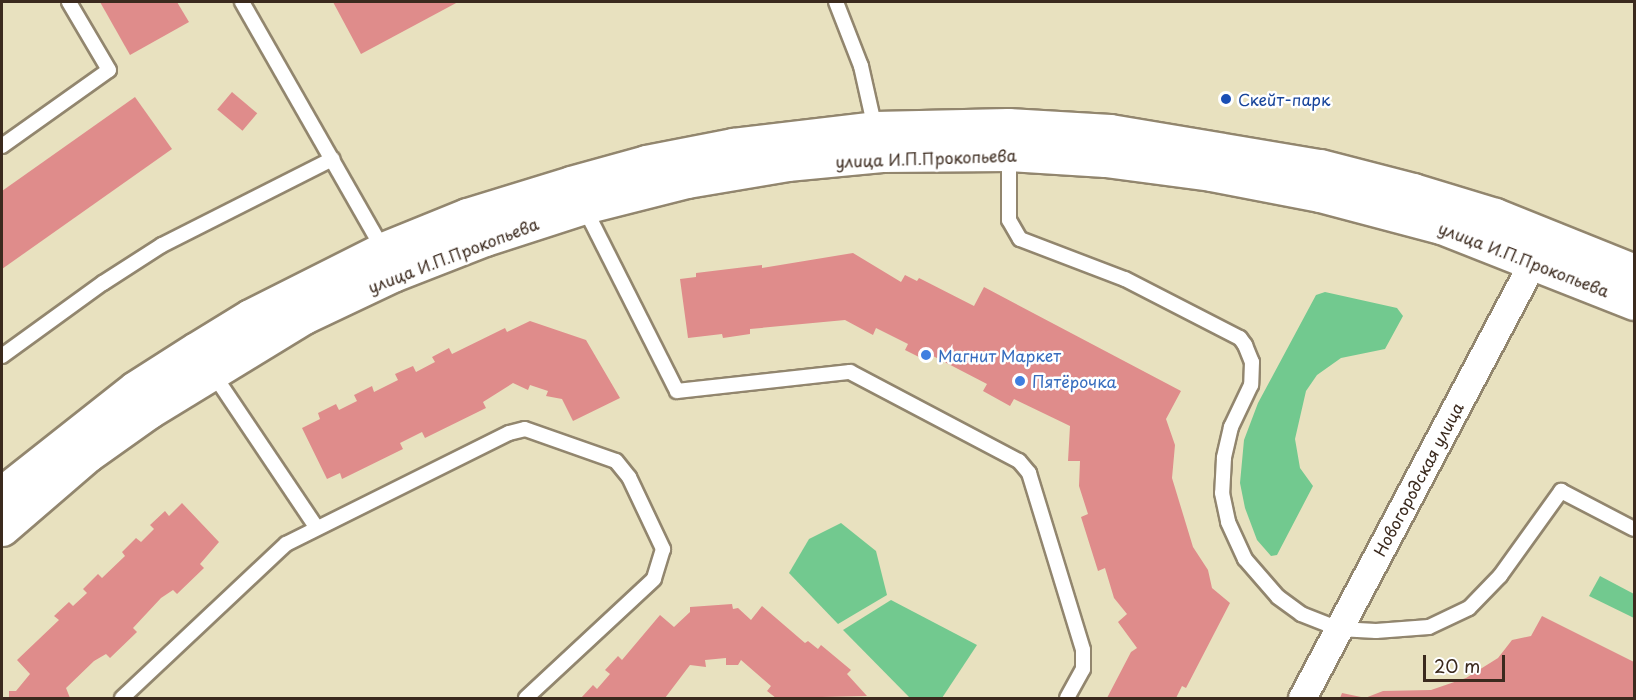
<!DOCTYPE html>
<meta charset="utf-8">
<style>
body{margin:0}
#map{position:relative;width:1636px;height:700px;overflow:hidden;background:#e8e1bf;font-family:"Playpen Sans",sans-serif}
div>[style]{position:absolute}
.green>*{inset:0;background:#72c98f}
.building>*{inset:0;background:#df8c8b;transform-origin:0 0}
.roads{filter:drop-shadow(2px 0 #92866e) drop-shadow(-2px 0 #92866e) drop-shadow(0 2px #92866e) drop-shadow(0 -2px #92866e)}
.service>*{height:14px;margin:-7px;padding:0 7px;transform-origin:7px;border-radius:7px;background:#fff}
.minor>*{height:27px;margin:-13.5px;padding:0 13.5px;transform-origin:13.5px;border-radius:13.5px;background:#fff}
.tertiary>*{height:33px;margin:-16.5px;padding:0 16.5px;transform-origin:16.5px;border-radius:16.5px;background:#fff}
.dots>*{width:16px;height:16px;translate:-50% -50%;box-sizing:border-box;border:3px solid #fff;border-radius:50%}
span{translate:-50% -50%;white-space:nowrap;text-align:center;line-height:1.15;-webkit-text-stroke:5px #fff;paint-order:stroke}
.transit-label{font-size:16px;color:#164399}
.left{translate:0 -50%;text-align:left}
.street-label{font-size:16px;color:#3b2a1e}
.shop-label{font-size:16px;color:#366cbe}
.frame{position:absolute;inset:0;border:3px solid #3b2a1e;pointer-events:none}
.scale{position:absolute;left:1423px;top:655px;width:82px;height:27px;box-sizing:border-box;border:3px solid #3b2a1e;border-top:0;padding-left:8px;font-size:18px;line-height:21px;white-space:nowrap;color:#3b2a1e;-webkit-text-stroke:4px #fff;paint-order:stroke}
</style>
<div id="map">
<div class="green">
<i style="clip-path:polygon(1325px 292px,1397px 308px,1403px 316px,1385px 349px,1341px 358px,1317px 375px,1306px 391px,1295px 439px,1300px 468px,1313px 486px,1277px 555px,1271px 556px,1257px 540px,1245px 508px,1240px 483px,1244px 440px,1258px 403px,1316px 295px)"></i>
<i style="clip-path:polygon(841px 523px,876px 551px,887px 595px,838px 624px,789px 573px,809px 539px)"></i>
<i style="clip-path:polygon(1600px 576px,1634px 594px,1634px 618px,1589px 596px)"></i>
<i style="clip-path:polygon(891px 600px,977px 645px,942px 698px,910px 698px,843px 630px)"></i>
</div>
<div class="building">
<i style="clip-path:polygon(100px 2px,177px 2px,189px 22px,130px 55px)"></i>
<i style="clip-path:polygon(333px 2px,458px 2px,361px 54px)"></i>
<i style="left:232px;top:92px;width:33px;height:23px;rotate:40deg"></i>
<i style="clip-path:polygon(135px 97px,172px 149px,2px 269px,2px 191px)"></i>
<i style="clip-path:polygon(853px 253px,901px 282px,905px 275px,917px 281px,919px 278px,974px 306px,984px 287px,1181px 391px,1166px 419px,1175px 445px,1172px 478px,1193px 547px,1208px 570px,1212px 588px,1230px 603px,1186px 688px,1182px 686px,1176px 698px,1107px 698px,1131px 652px,1137px 648px,1118px 622px,1127px 614px,1114px 598px,1105px 568px,1098px 571px,1081px 517px,1088px 514px,1079px 486px,1080px 461px,1068px 461px,1070px 426px,1014px 399px,1010px 406px,983px 391px,987px 384px,933px 356px,929px 362px,905px 350px,908px 344px,876px 328px,873px 335px,845px 320px,750px 329px,750px 334px,723px 338px,722px 334px,688px 338px,680px 279px,696px 277px,696px 273px,762px 265px,762px 268px)"></i>
<i style="clip-path:polygon(530px 321px,586px 340px,620px 398px,573px 421px,562px 399px,546px 396px,548px 391px,530px 385px,528px 390px,513px 383px,483px 402px,486px 408px,425px 438px,422px 432px,400px 443px,403px 449px,342px 479px,340px 473px,327px 479px,302px 428px,320px 419px,318px 413px,336px 404px,339px 410px,357px 401px,354px 395px,372px 386px,374px 392px,398px 380px,395px 374px,413px 366px,416px 372px,435px 362px,432px 357px,449px 348px,452px 354px,505px 328px,507px 332px)"></i>
<i style="clip-path:polygon(182px 503px,219px 542px,200px 564px,204px 568px,177px 594px,173px 590px,161px 598px,133px 628px,137px 632px,110px 658px,106px 654px,94px 661px,66px 688px,70px 698px,9px 698px,9px 691px,16px 691px,30px 674px,17px 660px,59px 620px,54px 616px,69px 602px,73px 606px,87px 593px,83px 589px,98px 574px,102px 578px,125px 556px,122px 552px,136px 538px,141px 542px,154px 529px,150px 525px,165px 511px,169px 516px)"></i>
<i style="clip-path:polygon(732px 604px,733px 609px,738px 608px,751px 620px,762px 606px,805px 643px,808px 641px,818px 649px,821px 645px,851px 670px,847px 674px,867px 696px,776px 698px,767px 691px,771px 686px,741px 660px,738px 665px,726px 665px,726px 658px,705px 660px,706px 667px,690px 665px,665px 698px,581px 698px,593px 685px,597px 689px,610px 674px,605px 670px,618px 656px,622px 660px,660px 615px,674px 627px,690px 612px,690px 607px)"></i>
<i style="clip-path:polygon(1542px 616px,1634px 662px,1634px 698px,1365px 698px,1383px 691px,1431px 690px,1466px 678px,1498px 658px,1512px 640px,1531px 636px)"></i>
<i style="clip-path:polygon(1342px 693px,1361px 697px,1361px 698px,1340px 698px)"></i>
</div>
<div class="roads">
<div class="service">
<i style="left:242px;top:2px;width:284px;rotate:60.3deg"></i>
<i style="left:836px;top:2px;width:69px;rotate:68.7deg"></i>
<i style="left:861px;top:66px;width:64px;rotate:77.3deg"></i>
<i style="left:2px;top:146px;width:131px;rotate:-35.4deg"></i>
<i style="left:109px;top:70px;width:79px;rotate:-120.5deg"></i>
<i style="left:1009px;top:154px;width:66px;rotate:90deg"></i>
<i style="left:1009px;top:220px;width:22px;rotate:60deg"></i>
<i style="left:1020px;top:239px;width:112px;rotate:20.9deg"></i>
<i style="left:1125px;top:279px;width:129px;rotate:27.2deg"></i>
<i style="left:1240px;top:338px;width:9px;rotate:54deg"></i>
<i style="left:1245px;top:345px;width:18px;rotate:68deg"></i>
<i style="left:1252px;top:362px;width:23px;rotate:92deg"></i>
<i style="left:1251px;top:385px;width:47px;rotate:115.5deg"></i>
<i style="left:1231px;top:427px;width:32px;rotate:103deg"></i>
<i style="left:1224px;top:458px;width:35px;rotate:93deg"></i>
<i style="left:1222px;top:493px;width:30px;rotate:78deg"></i>
<i style="left:1228px;top:522px;width:41px;rotate:65.3deg"></i>
<i style="left:1245px;top:559px;width:50px;rotate:49deg"></i>
<i style="left:1278px;top:597px;width:29px;rotate:36deg"></i>
<i style="left:1301px;top:614px;width:41px;rotate:21.5deg"></i>
<i style="left:1339px;top:629px;width:37px;rotate:3deg"></i>
<i style="left:1376px;top:631px;width:53px;rotate:-4.3deg"></i>
<i style="left:1429px;top:627px;width:44px;rotate:-25.4deg"></i>
<i style="left:1469px;top:608px;width:45px;rotate:-45.9deg"></i>
<i style="left:1500px;top:576px;width:105px;rotate:-54.3deg"></i>
<i style="left:1561px;top:491px;width:82px;rotate:27.5deg"></i>
<i style="left:584px;top:207px;width:206px;rotate:63.2deg"></i>
<i style="left:677px;top:391px;width:174px;rotate:-6.3deg"></i>
<i style="left:850px;top:372px;width:191px;rotate:27.8deg"></i>
<i style="left:1019px;top:461px;width:16px;rotate:50deg"></i>
<i style="left:1029px;top:473px;width:185px;rotate:73deg"></i>
<i style="left:1083px;top:650px;width:19px;rotate:90deg"></i>
<i style="left:1083px;top:669px;width:33px;rotate:119deg"></i>
<i style="left:2px;top:356px;width:125px;rotate:-35.9deg"></i>
<i style="left:103px;top:283px;width:70px;rotate:-32.8deg"></i>
<i style="left:162px;top:245px;width:191px;rotate:-26.8deg"></i>
<i style="left:212px;top:372px;width:187px;rotate:56.1deg"></i>
<i style="left:122px;top:698px;width:225px;rotate:-43.2deg"></i>
<i style="left:286px;top:544px;width:249px;rotate:-26.5deg"></i>
<i style="left:509px;top:433px;width:16px;rotate:-14deg"></i>
<i style="left:525px;top:429px;width:96px;rotate:19.4deg"></i>
<i style="left:616px;top:461px;width:21px;rotate:51deg"></i>
<i style="left:629px;top:477px;width:80px;rotate:64.7deg"></i>
<i style="left:663px;top:549px;width:31px;rotate:107deg"></i>
<i style="left:654px;top:579px;width:175px;rotate:137.1deg"></i>
</div>
<div class="minor">
<i style="left:1302px;top:698px;width:496px;rotate:-62.1deg"></i>
</div>
<div class="tertiary">
<i style="left:2px;top:493px;width:169px;rotate:-38.3deg"></i>
<i style="left:135px;top:388px;width:72px;rotate:-32.6deg"></i>
<i style="left:196px;top:349px;width:63px;rotate:-31.4deg"></i>
<i style="left:250px;top:316px;width:149px;rotate:-26.7deg"></i>
<i style="left:383px;top:249px;width:91px;rotate:-22deg"></i>
<i style="left:467px;top:215px;width:109px;rotate:-17.1deg"></i>
<i style="left:571px;top:183px;width:78px;rotate:-15.6deg"></i>
<i style="left:646px;top:162px;width:89px;rotate:-11.1deg"></i>
<i style="left:733px;top:145px;width:143px;rotate:-6.8deg"></i>
<i style="left:875px;top:128px;width:133px;rotate:-1.3deg"></i>
<i style="left:1008px;top:125px;width:102px;rotate:3.4deg"></i>
<i style="left:1110px;top:131px;width:213px;rotate:9.5deg"></i>
<i style="left:1320px;top:166px;width:96px;rotate:14.5deg"></i>
<i style="left:1413px;top:190px;width:86px;rotate:17deg"></i>
<i style="left:1495px;top:215px;width:150px;rotate:21.9deg"></i>
<i style="left:2px;top:529px;width:113px;rotate:-40.7deg"></i>
<i style="left:88px;top:455px;width:76px;rotate:-35.4deg"></i>
<i style="left:150px;top:411px;width:180px;rotate:-31.4deg"></i>
<i style="left:304px;top:317px;width:98px;rotate:-25.3deg"></i>
<i style="left:393px;top:275px;width:99px;rotate:-21.4deg"></i>
<i style="left:485px;top:239px;width:104px;rotate:-17.9deg"></i>
<i style="left:584px;top:207px;width:106px;rotate:-14.2deg"></i>
<i style="left:687px;top:181px;width:101px;rotate:-9.6deg"></i>
<i style="left:787px;top:164px;width:95px;rotate:-5.4deg"></i>
<i style="left:882px;top:155px;width:127px;rotate:-0.5deg"></i>
<i style="left:1009px;top:154px;width:96px;rotate:3.6deg"></i>
<i style="left:1105px;top:160px;width:107px;rotate:7.5deg"></i>
<i style="left:1211px;top:174px;width:111px;rotate:10.9deg"></i>
<i style="left:1320px;top:195px;width:125px;rotate:14.8deg"></i>
<i style="left:1441px;top:227px;width:207px;rotate:21.5deg"></i>
</div>
</div>
<div class="dots">
<i style="left:1226px;top:99px;background:#1a4fb4"></i>
<i style="left:926px;top:355px;background:#3f7fe0"></i>
<i style="left:1020px;top:381px;background:#3f7fe0"></i>
</div>
<div class="transit-label">
<span class="left" style="left:1238px;top:99px">Скейт-парк</span>
</div>
<div class="street-label">
<span style="left:926px;top:158px;rotate:-2deg">улица И.П.Прокопьева</span>
<span style="left:453px;top:255px;rotate:-21deg">улица И.П.Прокопьева</span>
<span style="left:1524px;top:259px;rotate:21deg">улица И.П.Прокопьева</span>
<span style="left:1418px;top:479px;rotate:-62deg">Новогородская улица</span>
</div>
<div class="shop-label">
<span class="left" style="left:938px;top:355px">Магнит Маркет</span>
<span class="left" style="left:1032px;top:381px">Пятёрочка</span>
</div>
<div class="frame"></div>
<div class="scale">20 m</div>
</div>
